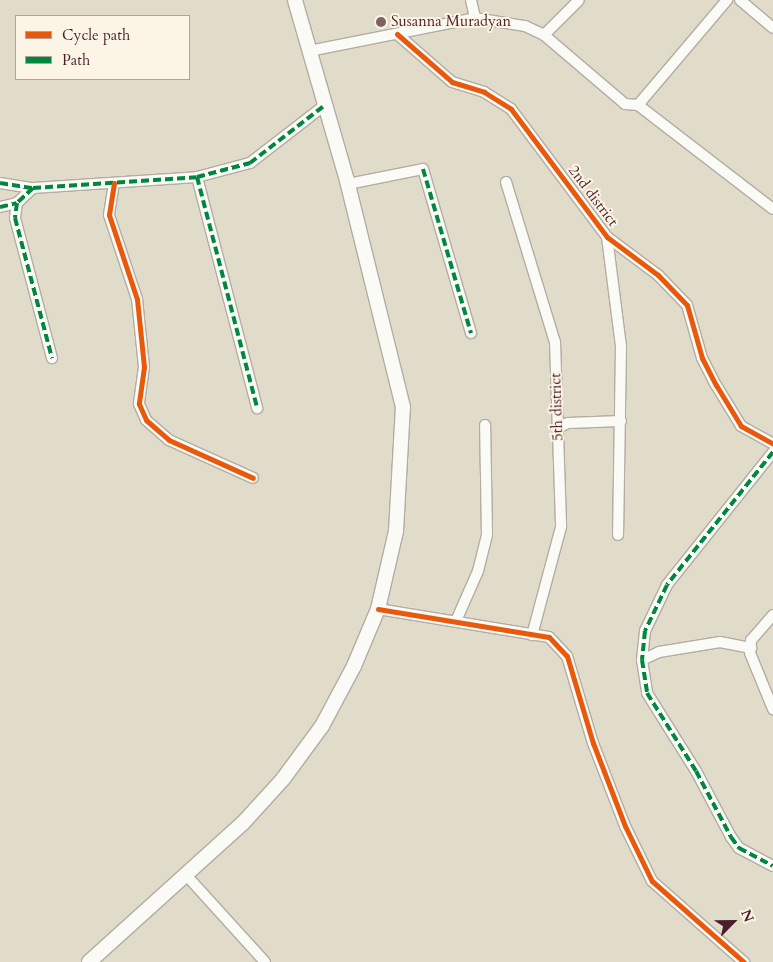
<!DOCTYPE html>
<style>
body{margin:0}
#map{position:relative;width:773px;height:962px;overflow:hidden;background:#e1dcca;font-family:Cardo,serif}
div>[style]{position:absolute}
.roads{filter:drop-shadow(1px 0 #b3aca2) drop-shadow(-1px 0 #b3aca2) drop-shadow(0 1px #b3aca2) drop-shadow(0 -1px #b3aca2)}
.street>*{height:10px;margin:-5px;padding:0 5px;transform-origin:5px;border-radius:5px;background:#fafaf7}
.secondary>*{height:14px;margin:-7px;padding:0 7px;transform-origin:7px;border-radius:7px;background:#fafaf7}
.quiet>*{height:4px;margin-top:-2px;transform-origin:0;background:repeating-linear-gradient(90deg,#00873e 0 8px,transparent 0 12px)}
.cycleway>*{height:5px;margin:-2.5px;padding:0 2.5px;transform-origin:2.5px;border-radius:2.5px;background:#e8590c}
.dots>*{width:14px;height:14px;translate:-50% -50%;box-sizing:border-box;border:2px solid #fcf5e5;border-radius:50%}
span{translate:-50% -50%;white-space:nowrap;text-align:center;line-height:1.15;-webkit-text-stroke:4px #fcf5e5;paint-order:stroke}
.poi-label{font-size:15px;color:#4a1f2b}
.left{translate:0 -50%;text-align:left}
.street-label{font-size:15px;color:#4a1f2b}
.legend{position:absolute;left:15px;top:15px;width:175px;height:65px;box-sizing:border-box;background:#fcf5e5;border:1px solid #b59f9b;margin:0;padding:6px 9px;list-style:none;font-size:15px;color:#4a1f2b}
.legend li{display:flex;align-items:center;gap:10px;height:25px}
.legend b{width:25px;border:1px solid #b59f9b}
.north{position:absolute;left:708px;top:897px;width:50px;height:50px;-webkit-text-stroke:4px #fcf5e5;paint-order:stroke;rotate:67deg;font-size:14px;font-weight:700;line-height:20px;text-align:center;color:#4a1f2b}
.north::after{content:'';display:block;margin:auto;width:18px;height:22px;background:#4a1f2b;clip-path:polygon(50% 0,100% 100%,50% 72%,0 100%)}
</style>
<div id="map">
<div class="roads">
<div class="street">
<i style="left:471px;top:0;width:18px;rotate:77deg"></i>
<i style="left:740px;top:0;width:43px;rotate:40.3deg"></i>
<i style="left:397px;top:34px;width:73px;rotate:41.1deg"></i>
<i style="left:452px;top:82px;width:34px;rotate:17deg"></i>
<i style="left:484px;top:92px;width:32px;rotate:32deg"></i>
<i style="left:511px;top:109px;width:160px;rotate:53.1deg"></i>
<i style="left:607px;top:237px;width:64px;rotate:36.7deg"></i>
<i style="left:658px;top:275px;width:42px;rotate:46deg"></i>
<i style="left:687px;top:305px;width:55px;rotate:74.2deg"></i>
<i style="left:702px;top:358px;width:30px;rotate:63deg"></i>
<i style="left:716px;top:385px;width:48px;rotate:58.6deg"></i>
<i style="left:741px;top:426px;width:37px;rotate:29deg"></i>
<i style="left:544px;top:35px;width:49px;rotate:-45deg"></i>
<i style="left:309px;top:51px;width:169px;rotate:-11.2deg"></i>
<i style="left:475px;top:18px;width:51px;rotate:9.1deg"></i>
<i style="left:525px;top:26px;width:21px;rotate:25deg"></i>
<i style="left:544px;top:35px;width:106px;rotate:40.4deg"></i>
<i style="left:625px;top:104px;width:13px;rotate:4deg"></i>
<i style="left:638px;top:105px;width:138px;rotate:-49.7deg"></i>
<i style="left:638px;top:105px;width:170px;rotate:37.6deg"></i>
<i style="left:197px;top:177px;width:239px;rotate:75.4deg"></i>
<i style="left:506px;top:182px;width:167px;rotate:73deg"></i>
<i style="left:555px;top:342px;width:185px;rotate:88.1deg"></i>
<i style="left:561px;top:527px;width:112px;rotate:105deg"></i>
<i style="left:0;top:183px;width:33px;rotate:9deg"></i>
<i style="left:33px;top:188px;width:164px;rotate:-3.8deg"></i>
<i style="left:197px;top:177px;width:55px;rotate:-14.8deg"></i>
<i style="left:250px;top:163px;width:95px;rotate:-37.7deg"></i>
<i style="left:114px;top:183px;width:32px;rotate:99deg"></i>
<i style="left:109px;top:215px;width:89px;rotate:71.6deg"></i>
<i style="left:137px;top:299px;width:68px;rotate:84.1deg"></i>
<i style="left:144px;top:367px;width:37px;rotate:98deg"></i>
<i style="left:139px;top:404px;width:17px;rotate:66deg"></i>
<i style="left:146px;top:420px;width:30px;rotate:41deg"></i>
<i style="left:169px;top:440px;width:92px;rotate:24.3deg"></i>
<i style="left:348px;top:184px;width:76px;rotate:-11.3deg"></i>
<i style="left:423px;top:169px;width:171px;rotate:73.7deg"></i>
<i style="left:33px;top:188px;width:22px;rotate:137deg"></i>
<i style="left:17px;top:203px;width:15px;rotate:98deg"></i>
<i style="left:15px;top:218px;width:145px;rotate:75.2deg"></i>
<i style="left:0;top:207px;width:17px;rotate:-13deg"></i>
<i style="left:607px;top:237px;width:110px;rotate:82.7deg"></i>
<i style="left:621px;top:346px;width:189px;rotate:90.9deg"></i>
<i style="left:558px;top:428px;width:11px;rotate:-27deg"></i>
<i style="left:568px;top:423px;width:53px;rotate:-2.2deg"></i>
<i style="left:773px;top:452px;width:170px;rotate:128.6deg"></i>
<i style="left:667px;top:585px;width:51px;rotate:115.6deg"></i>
<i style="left:645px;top:631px;width:29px;rotate:96deg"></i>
<i style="left:642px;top:660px;width:33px;rotate:81deg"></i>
<i style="left:647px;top:693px;width:92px;rotate:57.9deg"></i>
<i style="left:696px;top:771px;width:75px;rotate:62.1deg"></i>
<i style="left:731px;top:837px;width:14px;rotate:54deg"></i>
<i style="left:739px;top:848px;width:38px;rotate:28deg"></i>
<i style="left:378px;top:609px;width:173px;rotate:9.3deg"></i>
<i style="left:549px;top:637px;width:26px;rotate:47deg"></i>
<i style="left:567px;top:656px;width:91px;rotate:73.4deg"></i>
<i style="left:593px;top:743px;width:89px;rotate:68.9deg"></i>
<i style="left:625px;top:826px;width:61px;rotate:63.9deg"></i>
<i style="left:652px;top:881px;width:123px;rotate:41.4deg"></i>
<i style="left:773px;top:615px;width:33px;rotate:131deg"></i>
<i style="left:751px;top:640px;width:13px;rotate:94deg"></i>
<i style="left:750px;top:653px;width:61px;rotate:67.7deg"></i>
<i style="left:456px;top:621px;width:55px;rotate:-66.3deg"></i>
<i style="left:478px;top:571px;width:37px;rotate:-76deg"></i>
<i style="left:487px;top:535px;width:110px;rotate:-91deg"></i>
<i style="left:642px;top:660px;width:19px;rotate:-25deg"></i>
<i style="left:659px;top:652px;width:62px;rotate:-9.3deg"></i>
<i style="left:720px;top:642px;width:32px;rotate:11deg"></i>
<i style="left:187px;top:876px;width:116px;rotate:47.8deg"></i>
</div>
<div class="secondary">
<i style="left:89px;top:962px;width:207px;rotate:-42.1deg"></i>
<i style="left:243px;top:823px;width:59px;rotate:-47.7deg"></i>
<i style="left:283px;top:779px;width:66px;rotate:-53.7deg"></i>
<i style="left:322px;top:726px;width:68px;rotate:-61.9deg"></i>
<i style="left:354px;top:666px;width:62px;rotate:-67.2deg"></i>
<i style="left:378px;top:609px;width:80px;rotate:-77deg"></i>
<i style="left:396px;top:531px;width:124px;rotate:-86.8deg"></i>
<i style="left:403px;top:407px;width:230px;rotate:-103.9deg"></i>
<i style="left:348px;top:184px;width:191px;rotate:-106.1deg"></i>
</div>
</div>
<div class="quiet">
<i style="left:423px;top:169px;width:171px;rotate:73.7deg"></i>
<i style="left:197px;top:177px;width:239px;rotate:75.4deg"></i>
<i style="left:0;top:183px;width:33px;rotate:9deg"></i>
<i style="left:33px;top:188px;width:164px;rotate:-3.8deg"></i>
<i style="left:197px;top:177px;width:55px;rotate:-14.8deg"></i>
<i style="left:250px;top:163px;width:95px;rotate:-37.7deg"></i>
<i style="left:33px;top:188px;width:22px;rotate:137deg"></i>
<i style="left:17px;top:203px;width:15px;rotate:98deg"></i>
<i style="left:15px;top:218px;width:145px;rotate:75.2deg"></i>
<i style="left:0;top:207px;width:17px;rotate:-13deg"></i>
<i style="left:773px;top:452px;width:170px;rotate:128.6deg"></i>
<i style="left:667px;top:585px;width:51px;rotate:115.6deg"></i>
<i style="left:645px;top:631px;width:29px;rotate:96deg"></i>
<i style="left:642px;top:660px;width:33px;rotate:81deg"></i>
<i style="left:647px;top:693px;width:92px;rotate:57.9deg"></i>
<i style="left:696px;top:771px;width:75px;rotate:62.1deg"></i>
<i style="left:731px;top:837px;width:14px;rotate:54deg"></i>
<i style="left:739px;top:848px;width:38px;rotate:28deg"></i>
</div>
<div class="cycleway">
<i style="left:397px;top:34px;width:73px;rotate:41.1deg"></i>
<i style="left:452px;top:82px;width:34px;rotate:17deg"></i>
<i style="left:484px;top:92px;width:32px;rotate:32deg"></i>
<i style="left:511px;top:109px;width:160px;rotate:53.1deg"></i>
<i style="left:607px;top:237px;width:64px;rotate:36.7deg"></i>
<i style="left:658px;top:275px;width:42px;rotate:46deg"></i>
<i style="left:687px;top:305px;width:55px;rotate:74.2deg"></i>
<i style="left:702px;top:358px;width:30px;rotate:63deg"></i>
<i style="left:716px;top:385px;width:48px;rotate:58.6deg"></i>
<i style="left:741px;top:426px;width:37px;rotate:29deg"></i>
<i style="left:114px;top:183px;width:32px;rotate:99deg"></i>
<i style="left:109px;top:215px;width:89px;rotate:71.6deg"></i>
<i style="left:137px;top:299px;width:68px;rotate:84.1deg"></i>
<i style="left:144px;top:367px;width:37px;rotate:98deg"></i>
<i style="left:139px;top:404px;width:17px;rotate:66deg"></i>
<i style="left:146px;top:420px;width:30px;rotate:41deg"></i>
<i style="left:169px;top:440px;width:92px;rotate:24.3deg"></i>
<i style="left:378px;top:609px;width:173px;rotate:9.3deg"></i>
<i style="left:549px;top:637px;width:26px;rotate:47deg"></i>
<i style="left:567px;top:656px;width:91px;rotate:73.4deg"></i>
<i style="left:593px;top:743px;width:89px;rotate:68.9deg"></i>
<i style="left:625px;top:826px;width:61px;rotate:63.9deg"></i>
<i style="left:652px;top:881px;width:123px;rotate:41.4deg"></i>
</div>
<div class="dots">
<i style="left:381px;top:22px;background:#7f6163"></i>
</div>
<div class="poi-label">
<span class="left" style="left:391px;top:22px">Susanna Muradyan</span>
</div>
<div class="street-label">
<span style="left:593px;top:196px;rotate:53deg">2nd district</span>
<span style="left:557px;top:407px;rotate:-92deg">5th district</span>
</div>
<ul class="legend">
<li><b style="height:6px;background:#e8590c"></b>Cycle path</li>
<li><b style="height:6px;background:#00873e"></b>Path</li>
</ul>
<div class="north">N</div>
</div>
